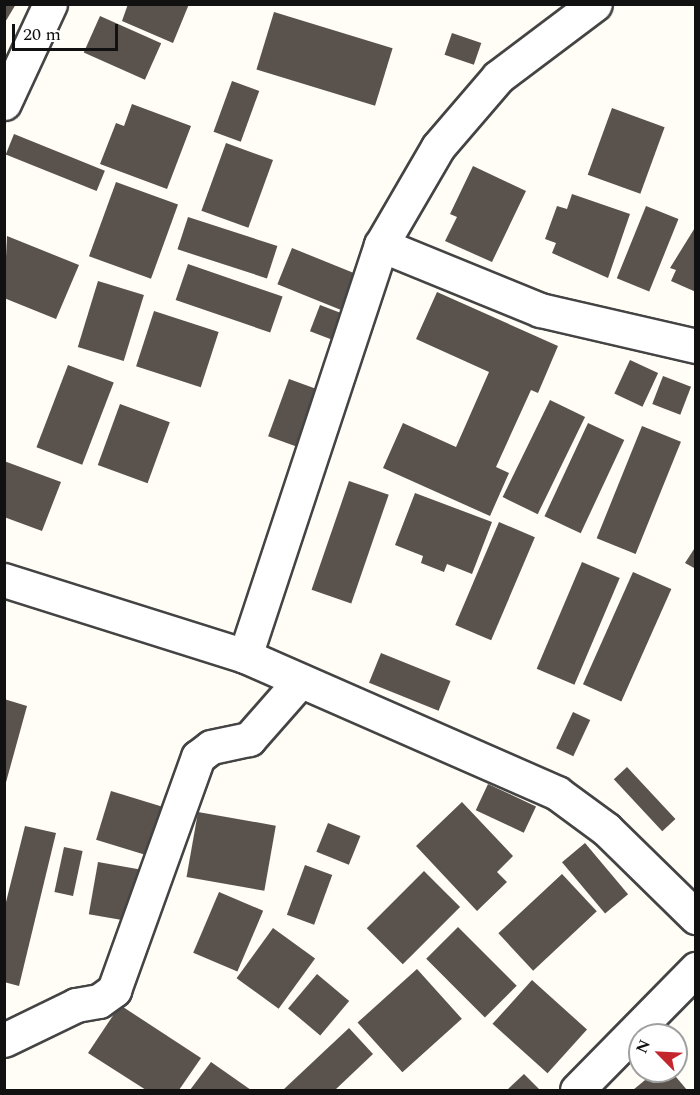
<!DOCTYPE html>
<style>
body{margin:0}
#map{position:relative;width:700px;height:1095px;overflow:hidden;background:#fffdf5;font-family:Spectral,serif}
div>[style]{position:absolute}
.building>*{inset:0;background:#5a524d;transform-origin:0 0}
.roads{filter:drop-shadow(2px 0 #444) drop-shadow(-2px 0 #444) drop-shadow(0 2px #444) drop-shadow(0 -2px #444)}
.minor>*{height:33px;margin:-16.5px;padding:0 16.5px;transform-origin:16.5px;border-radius:16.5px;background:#fff}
span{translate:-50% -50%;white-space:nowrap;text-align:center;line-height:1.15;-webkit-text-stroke:6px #fff;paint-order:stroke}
.frame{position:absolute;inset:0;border:6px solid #111;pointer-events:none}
.north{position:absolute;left:628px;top:1023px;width:60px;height:60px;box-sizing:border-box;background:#fff;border:2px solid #a0a0a0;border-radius:50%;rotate:294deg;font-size:16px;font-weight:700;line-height:24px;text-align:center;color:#111}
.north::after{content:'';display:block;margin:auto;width:21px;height:27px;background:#c4262e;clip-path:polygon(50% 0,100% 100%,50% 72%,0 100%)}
.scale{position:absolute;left:12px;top:24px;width:106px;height:27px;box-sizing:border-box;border:3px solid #111;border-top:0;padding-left:8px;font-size:18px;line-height:21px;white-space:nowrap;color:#111;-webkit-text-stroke:4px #fff;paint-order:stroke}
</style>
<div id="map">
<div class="building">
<i style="clip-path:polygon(4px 4px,16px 4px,4px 24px)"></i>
<i style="clip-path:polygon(128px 4px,189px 4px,173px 43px,122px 21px)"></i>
<i style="left:274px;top:12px;width:124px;height:60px;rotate:17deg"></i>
<i style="left:100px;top:16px;width:67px;height:40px;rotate:24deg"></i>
<i style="left:452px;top:33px;width:31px;height:23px;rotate:19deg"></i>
<i style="left:232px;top:81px;width:29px;height:54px;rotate:20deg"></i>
<i style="clip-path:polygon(132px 104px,191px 126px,167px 189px,100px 164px,116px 123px,124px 126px)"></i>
<i style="left:612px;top:108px;width:56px;height:71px;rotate:20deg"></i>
<i style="left:14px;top:134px;width:98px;height:22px;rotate:22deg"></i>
<i style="left:226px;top:143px;width:50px;height:72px;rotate:20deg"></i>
<i style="clip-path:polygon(473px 166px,526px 191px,492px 262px,445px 241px,457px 217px,450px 214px)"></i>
<i style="left:116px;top:182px;width:66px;height:79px;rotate:20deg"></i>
<i style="clip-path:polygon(572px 194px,630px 214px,608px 278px,552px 253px,556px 243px,545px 239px,557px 206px,567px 209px)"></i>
<i style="left:646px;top:206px;width:35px;height:78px;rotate:22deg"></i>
<i style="left:188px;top:217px;width:94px;height:34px;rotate:18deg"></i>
<i style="clip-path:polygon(696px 226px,696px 292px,671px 281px,676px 270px,670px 268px)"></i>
<i style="clip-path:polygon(7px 236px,79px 265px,56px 319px,4px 298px)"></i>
<i style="left:292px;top:248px;width:68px;height:39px;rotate:22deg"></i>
<i style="left:188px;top:264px;width:100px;height:38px;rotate:19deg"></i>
<i style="left:98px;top:281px;width:48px;height:69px;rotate:17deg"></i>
<i style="clip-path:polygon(437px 292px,558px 346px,538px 393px,531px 390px,496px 467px,509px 473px,490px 516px,383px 468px,403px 423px,456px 447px,489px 372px,416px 339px)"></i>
<i style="left:320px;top:305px;width:28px;height:28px;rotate:21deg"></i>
<i style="left:154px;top:311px;width:68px;height:58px;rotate:18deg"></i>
<i style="left:630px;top:360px;width:31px;height:37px;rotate:25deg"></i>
<i style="left:68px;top:365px;width:49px;height:88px;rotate:21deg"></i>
<i style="left:663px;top:376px;width:30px;height:30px;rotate:21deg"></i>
<i style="left:289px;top:379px;width:38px;height:61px;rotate:20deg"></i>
<i style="left:550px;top:400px;width:39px;height:108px;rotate:26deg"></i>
<i style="left:120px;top:404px;width:53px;height:65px;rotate:20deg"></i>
<i style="left:588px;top:423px;width:40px;height:103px;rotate:25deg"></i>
<i style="left:642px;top:426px;width:42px;height:121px;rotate:22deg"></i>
<i style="clip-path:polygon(4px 461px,61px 482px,42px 531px,4px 517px)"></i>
<i style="left:349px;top:481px;width:42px;height:115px;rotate:19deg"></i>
<i style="clip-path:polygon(415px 493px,492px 522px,472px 574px,447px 564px,444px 572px,421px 563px,423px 556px,395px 545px)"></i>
<i style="left:499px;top:522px;width:39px;height:112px;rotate:23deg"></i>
<i style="clip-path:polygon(696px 546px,696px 569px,685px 563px)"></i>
<i style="left:582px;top:562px;width:41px;height:116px;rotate:23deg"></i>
<i style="left:633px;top:572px;width:42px;height:123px;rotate:24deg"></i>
<i style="left:381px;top:653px;width:75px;height:32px;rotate:22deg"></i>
<i style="clip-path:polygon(4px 699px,27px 706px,5px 786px,4px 786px)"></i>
<i style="left:573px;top:712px;width:19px;height:40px;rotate:25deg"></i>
<i style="left:627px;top:767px;width:71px;height:18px;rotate:47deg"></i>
<i style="left:488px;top:784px;width:53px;height:29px;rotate:25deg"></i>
<i style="left:111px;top:791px;width:64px;height:51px;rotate:17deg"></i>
<i style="clip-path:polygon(462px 802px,513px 856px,497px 872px,507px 882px,477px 911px,416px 846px)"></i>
<i style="left:198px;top:812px;width:79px;height:66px;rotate:10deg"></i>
<i style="left:328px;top:823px;width:35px;height:31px;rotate:22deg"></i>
<i style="clip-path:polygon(25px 826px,56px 833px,19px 986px,4px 982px,4px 910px)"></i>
<i style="left:585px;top:843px;width:67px;height:30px;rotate:50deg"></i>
<i style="left:64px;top:847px;width:19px;height:46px;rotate:12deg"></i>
<i style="left:98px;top:862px;width:47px;height:53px;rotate:10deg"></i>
<i style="left:305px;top:865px;width:29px;height:53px;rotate:20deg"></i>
<i style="left:424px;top:871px;width:51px;height:81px;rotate:45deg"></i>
<i style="left:562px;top:874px;width:51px;height:87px;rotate:47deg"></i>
<i style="left:219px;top:892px;width:48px;height:66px;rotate:23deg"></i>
<i style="left:458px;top:927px;width:83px;height:45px;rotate:45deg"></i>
<i style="left:273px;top:928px;width:52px;height:62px;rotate:36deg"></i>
<i style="left:417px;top:969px;width:67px;height:80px;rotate:48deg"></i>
<i style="left:317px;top:974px;width:42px;height:45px;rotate:40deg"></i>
<i style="left:532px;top:980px;width:74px;height:59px;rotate:42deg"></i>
<i style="clip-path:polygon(120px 1005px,201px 1058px,179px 1090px,146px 1090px,88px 1053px)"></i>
<i style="clip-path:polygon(349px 1028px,373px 1054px,335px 1090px,283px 1090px)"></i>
<i style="clip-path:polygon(211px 1062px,251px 1090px,190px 1090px)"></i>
<i style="clip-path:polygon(656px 1071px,671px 1071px,687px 1090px,633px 1090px)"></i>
<i style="clip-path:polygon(524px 1074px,540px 1090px,507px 1090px)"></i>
</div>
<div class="roads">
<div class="minor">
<i style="left:4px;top:103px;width:109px;rotate:-65.1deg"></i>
<i style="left:381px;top:245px;width:172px;rotate:22.2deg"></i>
<i style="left:540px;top:310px;width:160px;rotate:13deg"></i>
<i style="left:4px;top:580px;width:253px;rotate:17.5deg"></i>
<i style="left:245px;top:656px;width:341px;rotate:23.7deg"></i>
<i style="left:557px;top:793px;width:61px;rotate:36.3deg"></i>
<i style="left:606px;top:829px;width:126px;rotate:44.4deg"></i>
<i style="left:245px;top:656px;width:433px;rotate:-71.7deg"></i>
<i style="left:381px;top:245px;width:113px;rotate:-59.8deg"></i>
<i style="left:438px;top:147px;width:92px;rotate:-49.4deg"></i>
<i style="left:498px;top:77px;width:121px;rotate:-37deg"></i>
<i style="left:4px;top:1040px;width:80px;rotate:-25.9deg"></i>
<i style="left:76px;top:1005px;width:23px;rotate:-10deg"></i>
<i style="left:99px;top:1001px;width:19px;rotate:-36deg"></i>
<i style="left:114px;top:990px;width:248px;rotate:-70.2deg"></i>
<i style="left:198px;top:757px;width:16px;rotate:-38deg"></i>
<i style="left:211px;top:747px;width:39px;rotate:-12deg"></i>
<i style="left:249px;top:739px;width:77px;rotate:-48.7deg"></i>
<i style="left:577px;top:1090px;width:170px;rotate:-45.5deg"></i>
</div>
</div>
<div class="frame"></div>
<div class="north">N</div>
<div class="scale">20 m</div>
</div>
